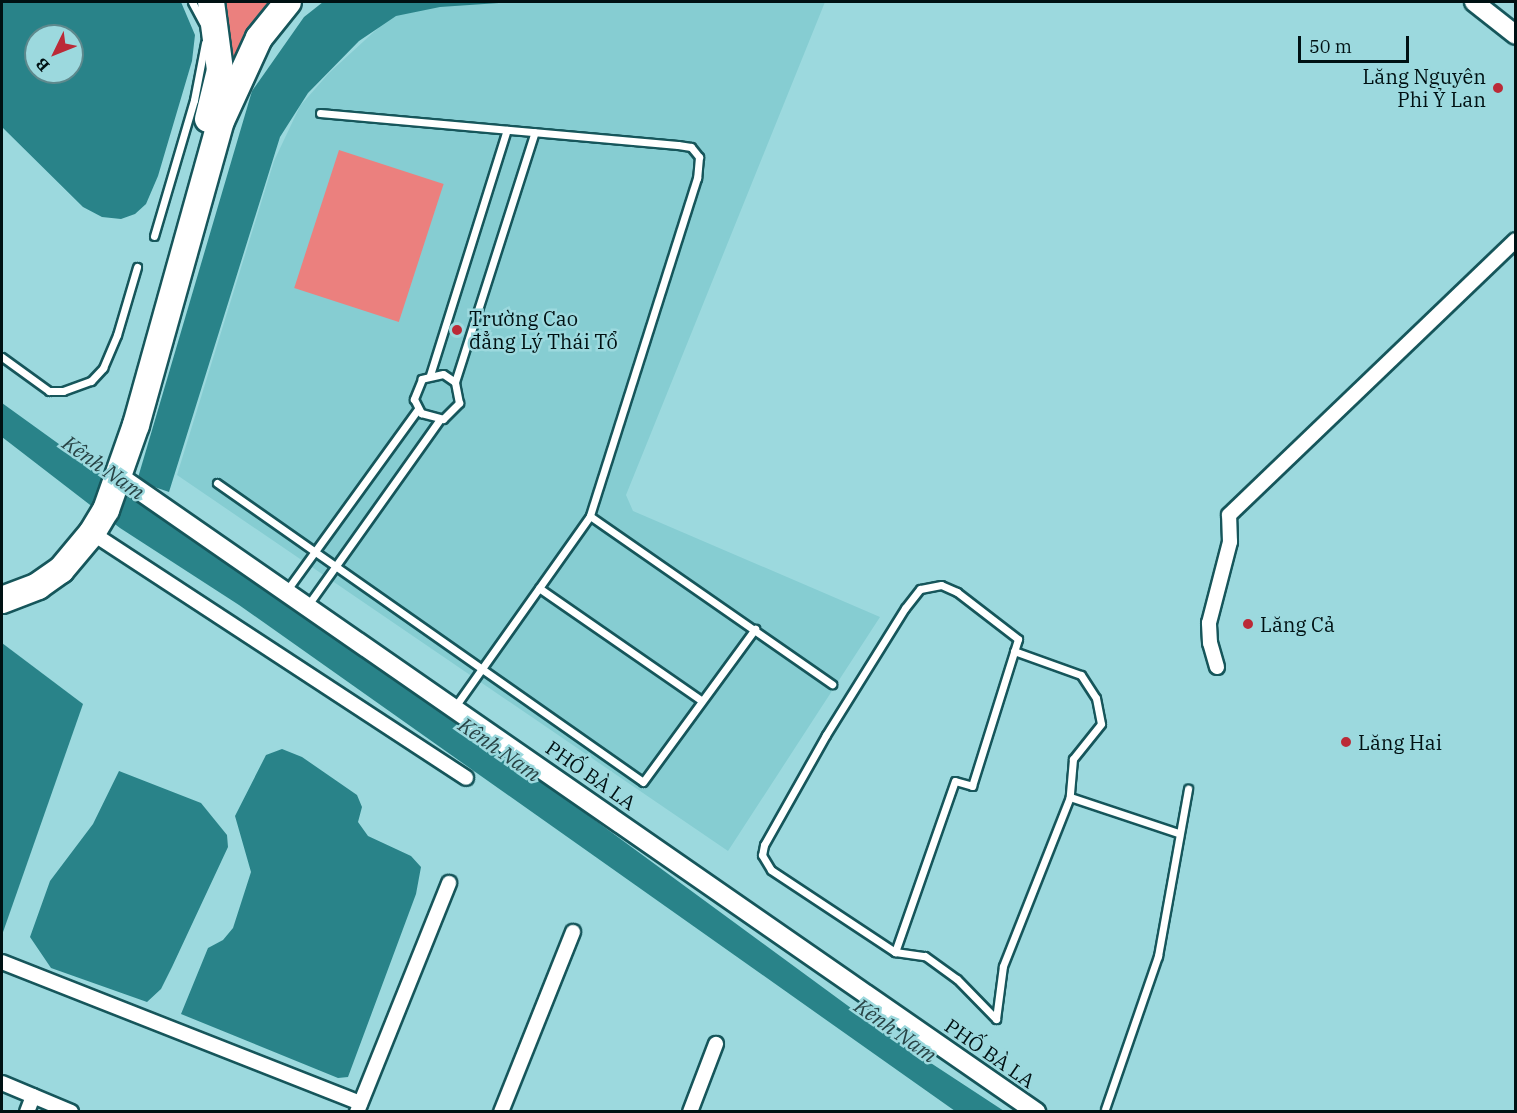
<!DOCTYPE html>
<meta charset="utf-8">
<style>
body{margin:0}
#map{position:relative;width:1517px;height:1113px;overflow:hidden;background:#9cd9de;font-family:"IBM Plex Serif",serif}
div>[style]{position:absolute}
.built>*{inset:0;background:#86cdd2}
.green>*{inset:0;background:#eb807e;transform-origin:0 0}
.water>*{inset:0;background:#298389}
.roads{filter:drop-shadow(2px 0 #16565b) drop-shadow(-2px 0 #16565b) drop-shadow(0 2px #16565b) drop-shadow(0 -2px #16565b)}
.service>*{height:7px;margin:-3.5px;padding:0 3.5px;transform-origin:3.5px;border-radius:3.5px;background:#fff}
.minor>*{height:14px;margin:-7px;padding:0 7px;transform-origin:7px;border-radius:7px;background:#fff}
.tertiary>*{height:18px;margin:-9px;padding:0 9px;transform-origin:9px;border-radius:9px;background:#fff}
.motorway>*{height:26px;margin:-13px;padding:0 13px;transform-origin:13px;border-radius:13px;background:#fff}
.dots>*{width:16px;height:16px;translate:-50% -50%;box-sizing:border-box;border:3px solid #9cd9de;border-radius:50%}
span{translate:-50% -50%;white-space:nowrap;text-align:center;line-height:1.15;-webkit-text-stroke:5px #9cd9de;paint-order:stroke}
.poi-label{font-size:20px;color:#001113}
.right{translate:-100% -50%;text-align:right}
.left{translate:0 -50%;text-align:left}
.street-label{font-size:20px;color:#001113}
.water-label{font-size:21px;color:#284446;font-style:italic}
.frame{position:absolute;inset:0;border:3px solid #001113;pointer-events:none}
.north{position:absolute;left:24px;top:24px;width:60px;height:60px;box-sizing:border-box;background:#9cd9de;border:2px solid #5e898d;border-radius:50%;rotate:227deg;font-size:16px;font-weight:700;line-height:24px;text-align:center;color:#001113}
.north::after{content:'';display:block;margin:auto;width:21px;height:27px;background:#bb2a37;clip-path:polygon(50% 0,100% 100%,50% 72%,0 100%)}
.scale{position:absolute;left:1298px;top:36px;width:111px;height:27px;box-sizing:border-box;border:3px solid #001113;border-top:0;padding-left:8px;font-size:18px;line-height:21px;white-space:nowrap;color:#001113;-webkit-text-stroke:4px #9cd9de;paint-order:stroke}
</style>
<div id="map">
<div class="built">
<i style="clip-path:polygon(463px 2px,825px 2px,626px 495px,633px 511px,880px 617px,728px 851px,177px 475px,274px 161px,300px 106px,329px 73px,388px 19px,404px 10px)"></i>
</div>
<div class="green">
<i style="clip-path:polygon(221px 2px,279px 2px,232px 76px)"></i>
<i style="left:339px;top:150px;width:110px;height:145px;rotate:18deg"></i>
</div>
<div class="water">
<i style="clip-path:polygon(evenodd,2px 2px,181px 2px,195px 35px,192px 61px,158px 176px,146px 204px,135px 214px,121px 219px,102px 217px,83px 207px,2px 127px,2px 2px,36px 36px,72px 36px,72px 72px,36px 72px,36px 36px)"></i>
<i style="clip-path:polygon(323px 2px,513px 2px,440px 7px,396px 16px,359px 41px,308px 93px,280px 137px,169px 492px,137px 481px,252px 91px,304px 17px)"></i>
<i style="clip-path:polygon(2px 403px,174px 527px,547px 785px,885px 1033px,1004px 1111px,955px 1111px,239px 605px,120px 528px,2px 437px)"></i>
<i style="clip-path:polygon(2px 643px,83px 704px,2px 935px)"></i>
<i style="clip-path:polygon(282px 749px,302px 757px,357px 795px,362px 807px,358px 822px,368px 836px,411px 856px,421px 867px,416px 894px,348px 1077px,338px 1078px,181px 1014px,208px 948px,223px 940px,233px 928px,251px 872px,235px 816px,266px 755px)"></i>
<i style="clip-path:polygon(119px 771px,201px 803px,227px 835px,228px 847px,172px 967px,161px 989px,147px 1002px,51px 968px,30px 937px,50px 881px,93px 824px)"></i>
</div>
<div class="roads">
<div class="service">
<i style="left:192px;top:2px;width:24px;rotate:62deg"></i>
<i style="left:320px;top:113px;width:359px;rotate:5.1deg"></i>
<i style="left:678px;top:145px;width:13px;rotate:9deg"></i>
<i style="left:691px;top:147px;width:13px;rotate:51deg"></i>
<i style="left:699px;top:157px;width:21px;rotate:95deg"></i>
<i style="left:697px;top:178px;width:355px;rotate:107.6deg"></i>
<i style="left:590px;top:516px;width:234px;rotate:125.3deg"></i>
<i style="left:154px;top:236px;width:142px;rotate:-73.6deg"></i>
<i style="left:194px;top:100px;width:58px;rotate:-79.1deg"></i>
<i style="left:2px;top:357px;width:58px;rotate:35.9deg"></i>
<i style="left:49px;top:391px;width:14px"></i>
<i style="left:63px;top:391px;width:30px;rotate:-20deg"></i>
<i style="left:91px;top:381px;width:18px;rotate:-47deg"></i>
<i style="left:103px;top:368px;width:36px;rotate:-67deg"></i>
<i style="left:117px;top:335px;width:71px;rotate:-73.6deg"></i>
<i style="left:430px;top:375px;width:257px;rotate:-72.6deg"></i>
<i style="left:455px;top:382px;width:14px;rotate:-146deg"></i>
<i style="left:443px;top:374px;width:22px;rotate:167deg"></i>
<i style="left:422px;top:379px;width:22px;rotate:112deg"></i>
<i style="left:414px;top:399px;width:16px;rotate:63deg"></i>
<i style="left:421px;top:413px;width:23px;rotate:15deg"></i>
<i style="left:443px;top:419px;width:23px;rotate:-45deg"></i>
<i style="left:459px;top:403px;width:21px;rotate:-101deg"></i>
<i style="left:455px;top:382px;width:262px;rotate:-72.3deg"></i>
<i style="left:217px;top:483px;width:520px;rotate:35.06deg"></i>
<i style="left:643px;top:782px;width:190px;rotate:-53.8deg"></i>
<i style="left:590px;top:516px;width:295px;rotate:34.8deg"></i>
<i style="left:539px;top:588px;width:197px;rotate:34.7deg"></i>
<i style="left:287px;top:590px;width:223px;rotate:-54.1deg"></i>
<i style="left:308px;top:605px;width:228px;rotate:-54.6deg"></i>
<i style="left:1014px;top:651px;width:71px;rotate:19.7deg"></i>
<i style="left:1081px;top:675px;width:27px;rotate:57deg"></i>
<i style="left:1096px;top:698px;width:26px;rotate:79deg"></i>
<i style="left:1101px;top:724px;width:45px;rotate:128.7deg"></i>
<i style="left:1073px;top:759px;width:38px;rotate:95deg"></i>
<i style="left:895px;top:952px;width:181px;rotate:-70.7deg"></i>
<i style="left:955px;top:781px;width:18px;rotate:16deg"></i>
<i style="left:972px;top:786px;width:154px;rotate:-72.6deg"></i>
<i style="left:1018px;top:639px;width:77px;rotate:-142.4deg"></i>
<i style="left:957px;top:592px;width:17px;rotate:-156deg"></i>
<i style="left:941px;top:585px;width:21px;rotate:169deg"></i>
<i style="left:920px;top:589px;width:24px;rotate:128deg"></i>
<i style="left:905px;top:608px;width:150px;rotate:121.9deg"></i>
<i style="left:826px;top:735px;width:126px;rotate:119.4deg"></i>
<i style="left:764px;top:845px;width:10px;rotate:101deg"></i>
<i style="left:762px;top:855px;width:17px;rotate:59deg"></i>
<i style="left:771px;top:870px;width:149px;rotate:33.5deg"></i>
<i style="left:895px;top:952px;width:30px;rotate:8deg"></i>
<i style="left:925px;top:956px;width:39px;rotate:36deg"></i>
<i style="left:957px;top:979px;width:56px;rotate:45.7deg"></i>
<i style="left:996px;top:1019px;width:53px;rotate:-82.5deg"></i>
<i style="left:1003px;top:966px;width:182px;rotate:-68.4deg"></i>
<i style="left:1070px;top:797px;width:114px;rotate:18.4deg"></i>
<i style="left:1105px;top:1109px;width:162px;rotate:-70.9deg"></i>
<i style="left:1158px;top:956px;width:170px;rotate:-79.8deg"></i>
</div>
<div class="minor">
<i style="left:92px;top:533px;width:447px;rotate:33.2deg"></i>
<i style="left:1217px;top:667px;width:25px;rotate:-106deg"></i>
<i style="left:1210px;top:643px;width:20px;rotate:-93deg"></i>
<i style="left:1209px;top:623px;width:84px;rotate:-75.5deg"></i>
<i style="left:1230px;top:542px;width:27px;rotate:-92deg"></i>
<i style="left:1229px;top:515px;width:397px;rotate:-43.8deg"></i>
<i style="left:2px;top:962px;width:385px;rotate:21.5deg"></i>
<i style="left:2px;top:1083px;width:75px;rotate:22.8deg"></i>
<i style="left:27px;top:1112px;width:17px;rotate:-69deg"></i>
<i style="left:357px;top:1112px;width:247px;rotate:-68.1deg"></i>
<i style="left:501px;top:1112px;width:194px;rotate:-68.2deg"></i>
<i style="left:690px;top:1112px;width:73px;rotate:-69.1deg"></i>
</div>
<div class="tertiary">
<i style="left:1474px;top:2px;width:53px;rotate:38.2deg"></i>
<i style="left:120px;top:477px;width:1115px;rotate:34.73deg"></i>
</div>
<div class="motorway">
<i style="left:208px;top:119px;width:50px;rotate:-76.2deg"></i>
<i style="left:220px;top:70px;width:69px;rotate:-97.5deg"></i>
<i style="left:2px;top:600px;width:39px;rotate:-21deg"></i>
<i style="left:38px;top:586px;width:28px;rotate:-35deg"></i>
<i style="left:61px;top:570px;width:48px;rotate:-50deg"></i>
<i style="left:92px;top:533px;width:27px;rotate:-59deg"></i>
<i style="left:106px;top:510px;width:90px;rotate:-70.6deg"></i>
<i style="left:136px;top:425px;width:316px;rotate:-74.4deg"></i>
<i style="left:221px;top:121px;width:91px;rotate:-65.4deg"></i>
<i style="left:259px;top:38px;width:46px;rotate:-51.1deg"></i>
</div>
</div>
<div class="dots">
<i style="left:1498px;top:88px;background:#bb2a37"></i>
<i style="left:457px;top:330px;background:#bb2a37"></i>
<i style="left:1248px;top:624px;background:#bb2a37"></i>
<i style="left:1346px;top:742px;background:#bb2a37"></i>
</div>
<div class="poi-label">
<span class="right" style="left:1486px;top:88px">Lăng Nguyên<br>Phi Ỷ Lan</span>
<span class="left" style="left:469px;top:330px">Trường Cao<br>đẳng Lý Thái Tổ</span>
<span class="left" style="left:1260px;top:624px">Lăng Cả</span>
<span class="left" style="left:1358px;top:742px">Lăng Hai</span>
</div>
<div class="street-label">
<span style="left:591px;top:775px;rotate:35deg">PHỐ BÀ LA</span>
<span style="left:990px;top:1053px;rotate:35deg">PHỐ BÀ LA</span>
</div>
<div class="water-label">
<span style="left:104px;top:467px;rotate:35deg">Kênh Nam</span>
<span style="left:500px;top:749px;rotate:35deg">Kênh Nam</span>
<span style="left:896px;top:1030px;rotate:35deg">Kênh Nam</span>
</div>
<div class="frame"></div>
<div class="north">B</div>
<div class="scale">50 m</div>
</div>
